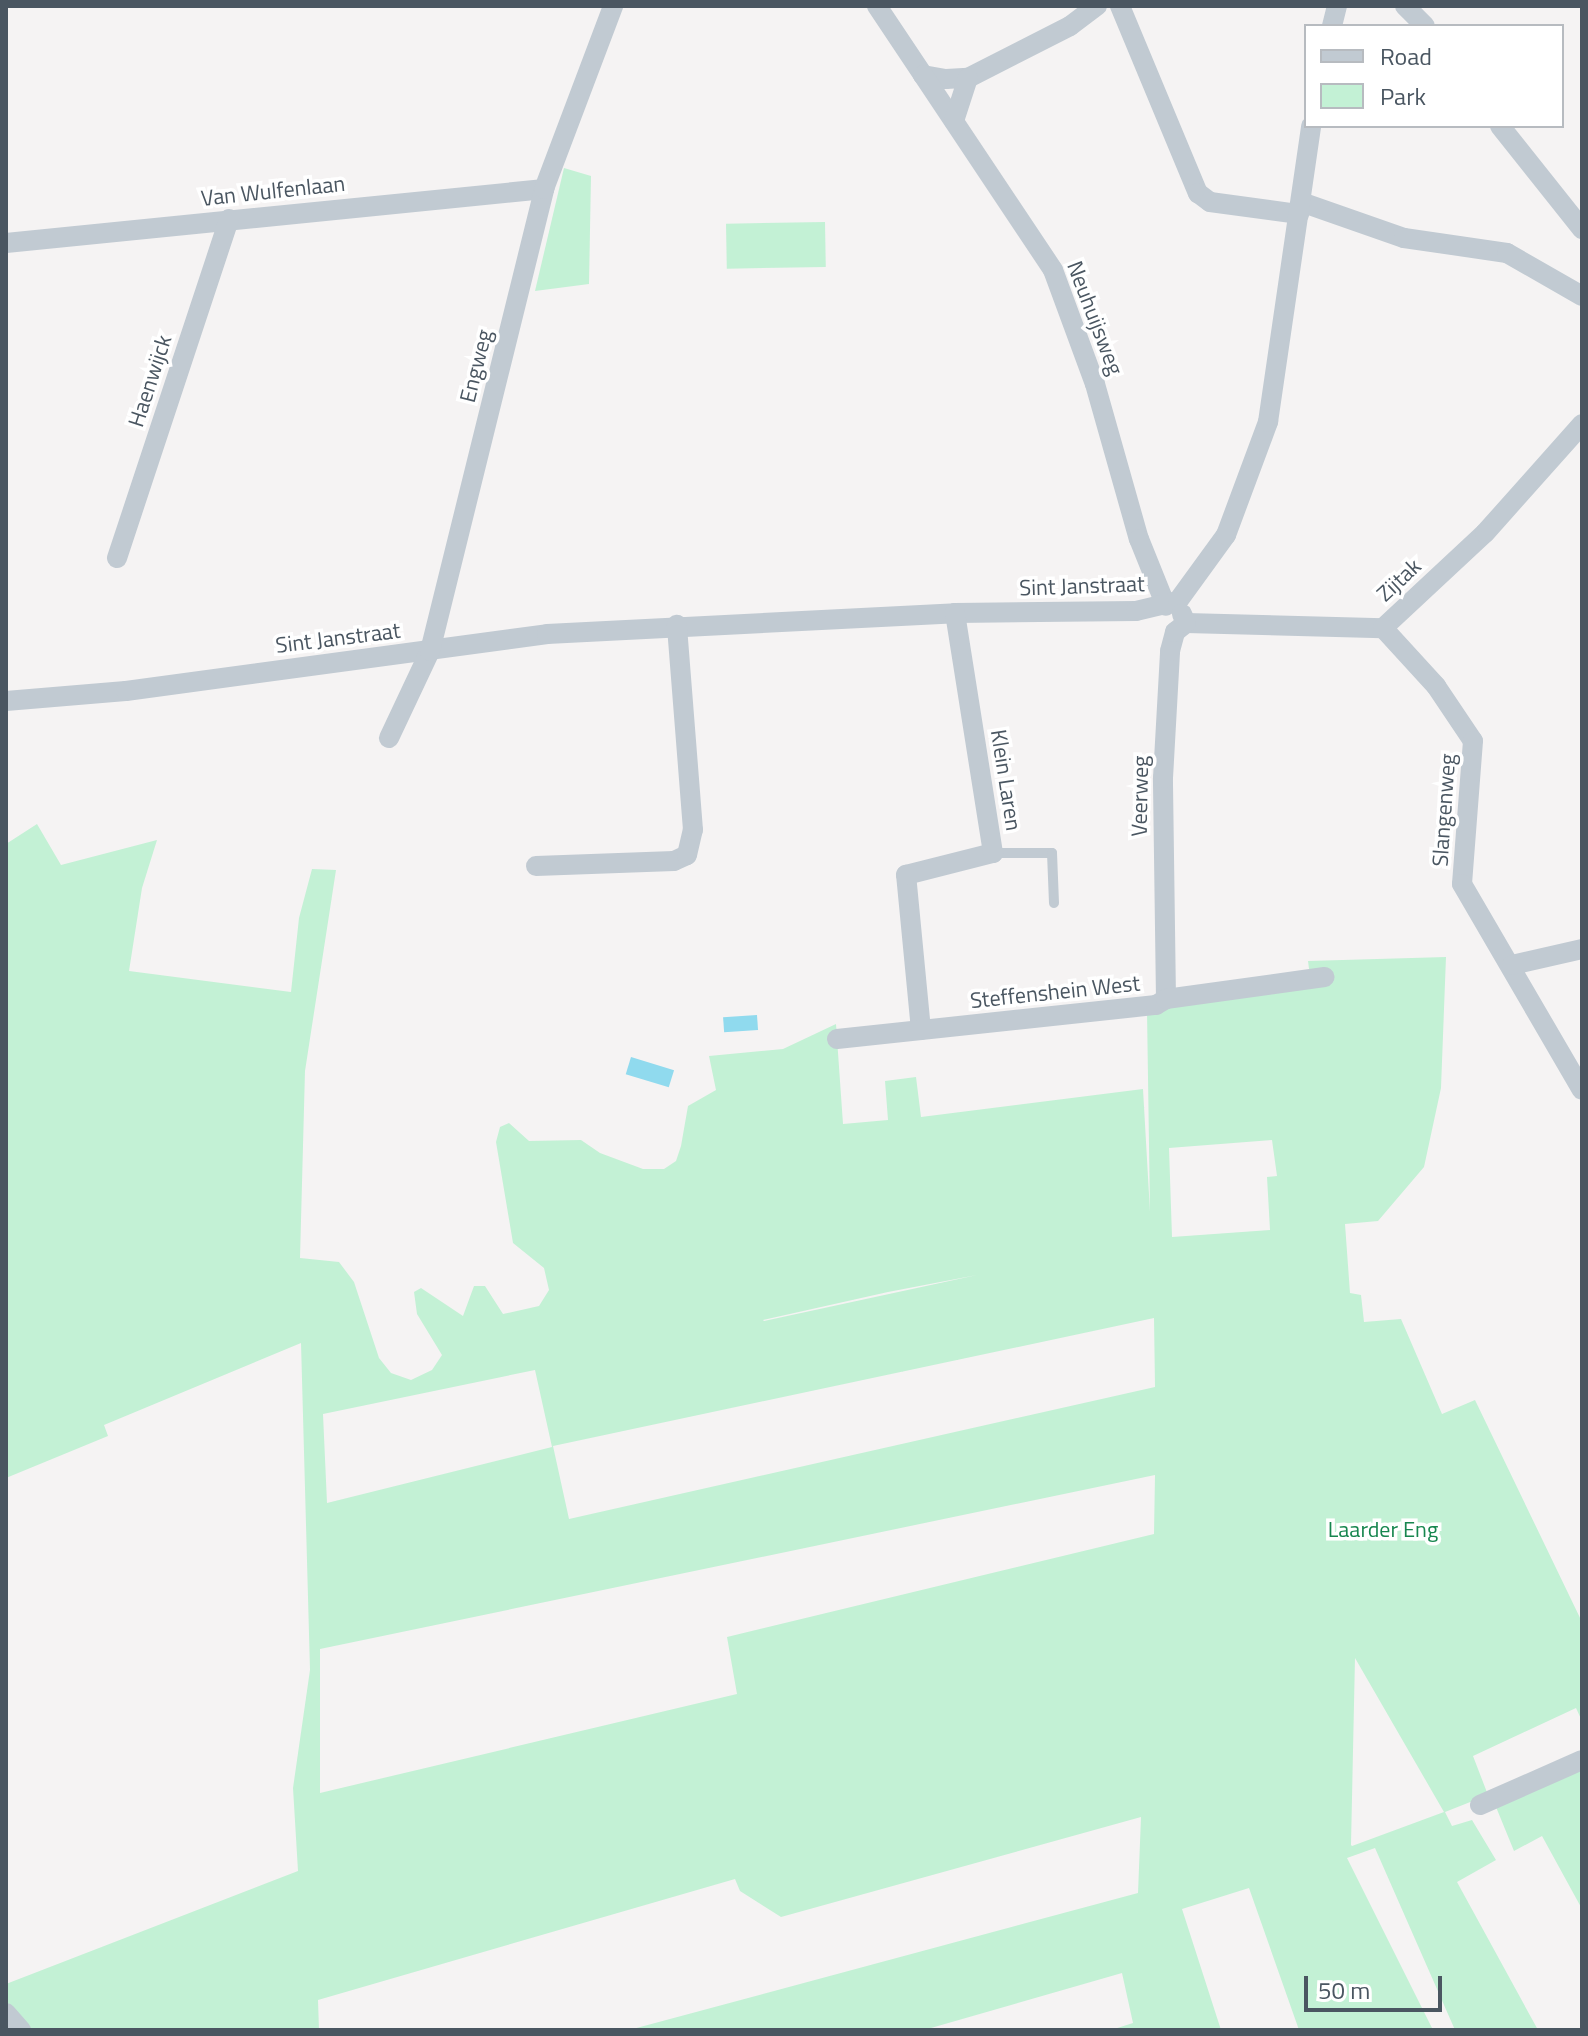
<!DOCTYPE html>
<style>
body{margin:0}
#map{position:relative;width:1588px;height:2036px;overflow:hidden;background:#f5f3f3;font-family:"Titillium Web",sans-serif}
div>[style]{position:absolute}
.green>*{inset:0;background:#c3f1d5;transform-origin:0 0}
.water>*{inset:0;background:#90daee;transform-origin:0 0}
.service>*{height:10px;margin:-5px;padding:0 5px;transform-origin:5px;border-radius:5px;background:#c1cad2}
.minor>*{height:20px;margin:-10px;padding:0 10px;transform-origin:10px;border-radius:10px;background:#c1cad2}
span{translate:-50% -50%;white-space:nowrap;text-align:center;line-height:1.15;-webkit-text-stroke:7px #fff;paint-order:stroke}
.street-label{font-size:22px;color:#4a5661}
.park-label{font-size:22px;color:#17864f}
.frame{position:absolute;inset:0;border:8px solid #4a5661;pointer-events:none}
.legend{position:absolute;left:1304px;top:24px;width:260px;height:104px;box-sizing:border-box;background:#fff;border:2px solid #b7bbc0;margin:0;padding:10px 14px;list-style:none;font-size:24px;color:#4a5661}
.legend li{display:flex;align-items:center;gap:16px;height:40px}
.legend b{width:40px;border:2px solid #b7bbc0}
.scale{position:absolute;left:1304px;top:1976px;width:138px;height:36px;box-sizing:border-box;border:4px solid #4a5661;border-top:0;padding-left:10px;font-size:24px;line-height:28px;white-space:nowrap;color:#4a5661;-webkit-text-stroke:6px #fff;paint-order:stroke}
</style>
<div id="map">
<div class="green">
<i style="clip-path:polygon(564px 168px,591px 176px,589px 284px,535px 291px)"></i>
<i style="left:825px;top:222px;width:45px;height:99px;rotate:89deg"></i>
<i style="clip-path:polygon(evenodd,37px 824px,61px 865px,157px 840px,142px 888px,129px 971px,291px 992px,299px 918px,312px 869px,336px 870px,305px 1071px,300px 1258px,339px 1262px,354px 1282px,379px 1358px,391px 1373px,411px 1380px,432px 1370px,442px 1355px,417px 1314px,414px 1292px,421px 1288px,463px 1316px,474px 1286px,485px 1286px,503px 1314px,539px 1306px,549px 1290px,544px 1268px,513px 1243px,496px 1142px,500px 1127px,509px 1123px,529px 1141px,581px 1140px,600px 1153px,643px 1169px,664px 1169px,676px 1161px,681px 1146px,688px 1106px,716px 1090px,709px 1056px,783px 1049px,836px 1024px,843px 1124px,888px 1120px,885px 1081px,916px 1077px,921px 1117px,1143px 1089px,1150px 1212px,1147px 1011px,1311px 984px,1308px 961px,1446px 957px,1441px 1088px,1424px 1167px,1378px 1221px,1345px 1224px,1350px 1293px,1361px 1295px,1364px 1322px,1401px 1319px,1442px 1414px,1475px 1400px,1582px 1622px,1582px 1721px,1576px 1708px,1473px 1756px,1488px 1795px,1445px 1812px,1452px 1826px,1472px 1820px,1496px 1860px,1457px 1882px,1538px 2030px,1455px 2030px,1375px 1848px,1347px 1858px,1433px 2030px,1299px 2030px,1249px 1888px,1182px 1909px,1221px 2030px,1111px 2030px,1133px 2023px,1122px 1973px,924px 2030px,629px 2030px,1138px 1893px,1141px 1817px,781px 1917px,740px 1891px,735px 1879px,318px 2000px,319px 2030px,32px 2030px,6px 2002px,6px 1984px,298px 1871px,293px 1788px,310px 1670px,301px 1343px,104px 1425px,108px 1436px,6px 1478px,6px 844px,37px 824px,1272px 1140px,1277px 1176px,1267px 1177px,1270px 1230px,1172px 1237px,1169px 1148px,1272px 1140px,37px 824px,977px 1275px,764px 1321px,763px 1320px,888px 1292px,977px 1275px,37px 824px,1154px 1318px,1155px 1387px,569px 1519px,553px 1446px,1154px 1318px,37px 824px,535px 1370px,552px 1447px,327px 1503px,323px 1414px,535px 1370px,37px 824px,1155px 1475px,1154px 1534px,727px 1637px,737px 1694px,320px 1793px,320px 1649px,1155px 1475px,37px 824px,1355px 1658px,1444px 1812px,1352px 1846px,1351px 1845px,1355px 1658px)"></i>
<i style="clip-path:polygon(1582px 1768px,1582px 1909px,1542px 1836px,1514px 1851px,1496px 1807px)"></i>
</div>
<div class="water">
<i style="left:757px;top:1015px;width:15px;height:34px;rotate:86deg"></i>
<i style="left:631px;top:1057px;width:45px;height:18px;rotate:17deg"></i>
</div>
<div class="service">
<i style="left:993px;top:853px;width:59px"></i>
<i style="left:1052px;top:853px;width:50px;rotate:87.7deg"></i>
</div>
<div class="minor">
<i style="left:877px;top:6px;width:83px;rotate:56.3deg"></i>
<i style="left:923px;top:75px;width:23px;rotate:10deg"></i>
<i style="left:946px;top:79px;width:22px;rotate:-3deg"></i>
<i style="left:968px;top:78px;width:114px;rotate:-27deg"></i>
<i style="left:1070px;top:26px;width:34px;rotate:-37deg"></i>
<i style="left:1120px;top:6px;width:203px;rotate:67.4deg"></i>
<i style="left:1198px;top:193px;width:15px;rotate:37deg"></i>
<i style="left:1210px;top:202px;width:90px;rotate:7.7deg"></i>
<i style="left:1405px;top:6px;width:28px;rotate:45deg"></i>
<i style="left:1332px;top:26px;width:21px;rotate:-76deg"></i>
<i style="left:923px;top:75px;width:234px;rotate:56.3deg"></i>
<i style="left:1053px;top:270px;width:121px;rotate:69.8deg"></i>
<i style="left:1095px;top:384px;width:161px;rotate:74.2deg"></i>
<i style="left:1139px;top:539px;width:72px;rotate:68.1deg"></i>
<i style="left:954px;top:121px;width:45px;rotate:-72deg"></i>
<i style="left:1500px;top:126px;width:132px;rotate:51.5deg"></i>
<i style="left:1301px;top:202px;width:109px;rotate:19.3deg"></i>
<i style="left:1404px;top:238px;width:104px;rotate:8.3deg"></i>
<i style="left:1507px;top:253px;width:86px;rotate:29.8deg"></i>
<i style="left:6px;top:243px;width:541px;rotate:-5.73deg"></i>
<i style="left:117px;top:558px;width:357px;rotate:-71.7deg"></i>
<i style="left:1186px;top:623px;width:197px;rotate:1.5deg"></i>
<i style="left:1383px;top:628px;width:139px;rotate:-43deg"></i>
<i style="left:1485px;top:533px;width:146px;rotate:-48.3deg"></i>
<i style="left:1383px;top:628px;width:79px;rotate:47.6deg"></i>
<i style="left:1436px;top:686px;width:66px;rotate:56.1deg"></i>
<i style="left:1473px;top:741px;width:143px;rotate:94.4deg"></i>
<i style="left:1462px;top:884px;width:238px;rotate:59.8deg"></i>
<i style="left:6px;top:701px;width:120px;rotate:-4.8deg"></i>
<i style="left:126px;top:691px;width:425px;rotate:-7.7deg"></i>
<i style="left:547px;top:634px;width:409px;rotate:-2.9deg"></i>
<i style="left:955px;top:613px;width:181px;rotate:-0.6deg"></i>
<i style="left:1136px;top:611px;width:43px;rotate:-13.4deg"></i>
<i style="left:1178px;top:601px;width:82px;rotate:-54deg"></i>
<i style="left:1226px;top:535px;width:121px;rotate:-69.6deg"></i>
<i style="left:1268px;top:422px;width:299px;rotate:-81.7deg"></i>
<i style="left:389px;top:738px;width:96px;rotate:-64.8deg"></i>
<i style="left:430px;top:651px;width:476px;rotate:-76.1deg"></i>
<i style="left:544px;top:189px;width:196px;rotate:-69.3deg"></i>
<i style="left:536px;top:866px;width:138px;rotate:-2.1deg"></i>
<i style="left:674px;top:861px;width:14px;rotate:-25deg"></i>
<i style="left:687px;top:855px;width:26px;rotate:-77deg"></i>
<i style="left:693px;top:830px;width:206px;rotate:-94.5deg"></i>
<i style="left:1512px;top:965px;width:72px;rotate:-12.9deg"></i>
<i style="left:1166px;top:999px;width:221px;rotate:-90.8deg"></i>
<i style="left:1163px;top:778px;width:127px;rotate:-86.8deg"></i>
<i style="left:1170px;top:651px;width:20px;rotate:-75deg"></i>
<i style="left:1175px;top:632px;width:14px;rotate:-39deg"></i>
<i style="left:1186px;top:623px;width:10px;rotate:-114deg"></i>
<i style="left:921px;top:1030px;width:156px;rotate:-95.5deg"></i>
<i style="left:906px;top:875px;width:90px;rotate:-14.2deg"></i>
<i style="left:993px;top:853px;width:243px;rotate:-99deg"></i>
<i style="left:837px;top:1039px;width:321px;rotate:-6.1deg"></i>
<i style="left:1156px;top:1005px;width:12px;rotate:-31deg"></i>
<i style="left:1166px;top:999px;width:160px;rotate:-7.9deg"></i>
<i style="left:1480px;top:1805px;width:111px;rotate:-23.8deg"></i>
<i style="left:6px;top:2013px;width:23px;rotate:49deg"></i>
</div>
<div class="street-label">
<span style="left:273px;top:191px;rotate:-6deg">Van Wulfenlaan</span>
<span style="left:1095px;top:318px;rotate:69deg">Neuhuijsweg</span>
<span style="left:476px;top:366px;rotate:-76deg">Engweg</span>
<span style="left:150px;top:381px;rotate:-72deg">Haenwijck</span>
<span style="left:1399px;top:580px;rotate:-43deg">Zijtak</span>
<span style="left:1082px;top:586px;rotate:-2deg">Sint Janstraat</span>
<span style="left:338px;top:638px;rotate:-7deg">Sint Janstraat</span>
<span style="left:1006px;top:780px;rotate:81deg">Klein Laren</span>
<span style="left:1140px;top:796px;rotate:-89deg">Veerweg</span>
<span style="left:1444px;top:810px;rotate:-86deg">Slangenweg</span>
<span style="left:1055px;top:992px;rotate:-6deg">Steffenshein West</span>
</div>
<div class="park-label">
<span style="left:1383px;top:1530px">Laarder Eng</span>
</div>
<div class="frame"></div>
<ul class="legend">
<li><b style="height:10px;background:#c1cad2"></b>Road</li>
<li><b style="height:22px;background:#c3f1d5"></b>Park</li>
</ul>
<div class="scale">50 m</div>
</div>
